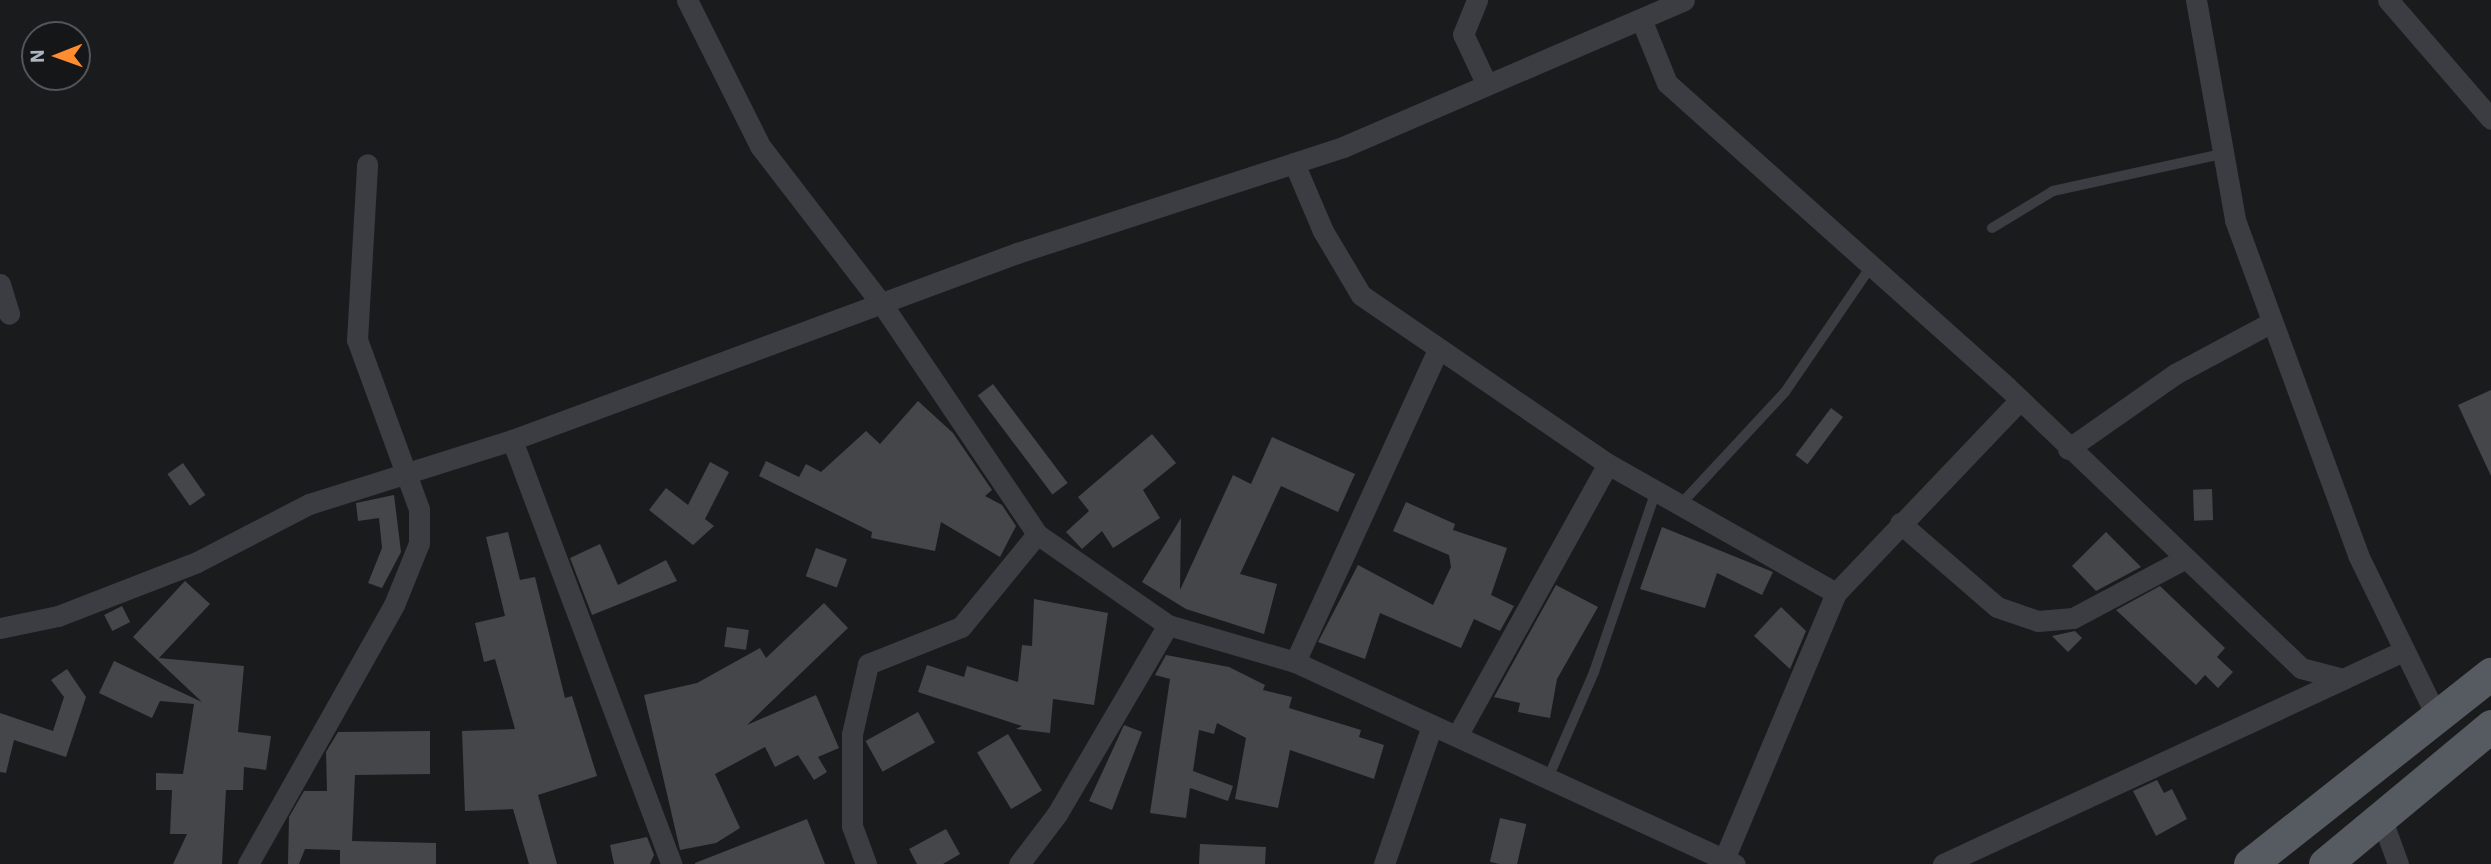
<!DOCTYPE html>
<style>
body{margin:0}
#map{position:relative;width:2491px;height:864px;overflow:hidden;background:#1a1b1d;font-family:"IBM Plex Sans",sans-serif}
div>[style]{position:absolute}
.building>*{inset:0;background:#44464a;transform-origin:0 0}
.service>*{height:10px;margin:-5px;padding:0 5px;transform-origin:5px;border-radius:5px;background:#3b3d42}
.minor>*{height:21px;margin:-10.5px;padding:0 10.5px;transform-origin:10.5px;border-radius:10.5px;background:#3b3d42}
.primary>*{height:33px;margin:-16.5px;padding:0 16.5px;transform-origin:16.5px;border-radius:16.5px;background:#565b62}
span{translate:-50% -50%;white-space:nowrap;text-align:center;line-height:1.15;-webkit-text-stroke:5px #151618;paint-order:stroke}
.north{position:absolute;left:21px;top:21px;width:70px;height:70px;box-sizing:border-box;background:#151618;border:2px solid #51565a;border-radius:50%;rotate:269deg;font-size:19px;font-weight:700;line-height:28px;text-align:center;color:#abb5bd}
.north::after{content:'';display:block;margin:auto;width:24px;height:32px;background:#ff8d30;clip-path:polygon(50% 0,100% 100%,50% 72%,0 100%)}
</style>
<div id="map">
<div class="building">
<i style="left:993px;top:384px;width:124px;height:19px;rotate:53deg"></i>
<i style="clip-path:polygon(2491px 390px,2491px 476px,2458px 405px)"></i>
<i style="clip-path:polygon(918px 401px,953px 433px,992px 490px,985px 496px,1002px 505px,1016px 526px,1000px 557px,941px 522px,935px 551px,871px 538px,872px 532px,759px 476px,766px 461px,799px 477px,806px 464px,821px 472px,866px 431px,880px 444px)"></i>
<i style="left:1831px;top:408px;width:15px;height:59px;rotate:37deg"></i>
<i style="clip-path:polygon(1152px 434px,1176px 463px,1143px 490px,1160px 518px,1113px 548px,1102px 531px,1082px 549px,1066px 532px,1089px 511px,1078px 497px)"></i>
<i style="clip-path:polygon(1272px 437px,1355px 474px,1338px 512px,1281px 486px,1240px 574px,1277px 584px,1264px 634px,1186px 609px,1142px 582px,1181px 518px,1180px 590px,1233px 475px,1251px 484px)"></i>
<i style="clip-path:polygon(710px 462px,729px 472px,705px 519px,714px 526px,693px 545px,649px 510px,666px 488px,688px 505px)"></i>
<i style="left:183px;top:463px;width:39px;height:19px;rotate:55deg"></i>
<i style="left:2212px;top:489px;width:31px;height:19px;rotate:88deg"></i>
<i style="clip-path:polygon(394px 495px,401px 552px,382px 588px,368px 583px,382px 548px,379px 518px,358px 521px,356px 503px)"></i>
<i style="clip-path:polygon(1406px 502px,1455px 524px,1453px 530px,1507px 548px,1491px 595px,1514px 606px,1500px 631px,1474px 619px,1461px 648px,1380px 613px,1365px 659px,1318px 642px,1358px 565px,1433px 605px,1451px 567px,1449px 555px,1393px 531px)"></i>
<i style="clip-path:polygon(1662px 527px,1773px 572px,1762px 595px,1717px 573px,1705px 608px,1640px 589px)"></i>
<i style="clip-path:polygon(508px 532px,520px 580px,535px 577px,565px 698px,572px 696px,597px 776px,538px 795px,557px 864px,529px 864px,513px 809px,465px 811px,462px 731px,515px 729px,495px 659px,484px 662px,475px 623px,505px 616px,486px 537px)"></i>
<i style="clip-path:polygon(2106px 532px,2141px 567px,2096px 591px,2072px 566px)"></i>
<i style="clip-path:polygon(600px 544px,618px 585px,666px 560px,677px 581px,592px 615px,570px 558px)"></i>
<i style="left:816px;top:548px;width:33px;height:30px;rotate:20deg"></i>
<i style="clip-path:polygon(185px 581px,210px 604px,159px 658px,244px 666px,238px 732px,271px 736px,266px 770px,244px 767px,243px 790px,226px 790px,222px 864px,173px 864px,187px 834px,170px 834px,172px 790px,156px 790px,156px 773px,183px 774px,194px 704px,160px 701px,152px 718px,99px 693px,114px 661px,202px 702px,133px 637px)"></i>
<i style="clip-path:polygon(1556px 585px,1598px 607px,1557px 679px,1550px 718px,1518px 712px,1520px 703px,1494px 697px)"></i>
<i style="clip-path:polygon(2160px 586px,2225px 648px,2217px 657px,2233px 672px,2218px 688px,2205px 675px,2196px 685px,2116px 610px)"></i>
<i style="clip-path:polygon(1034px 599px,1108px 613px,1094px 705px,1053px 699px,1050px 733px,1016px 729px,1022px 726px,918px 692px,927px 665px,964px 677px,967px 666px,1018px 682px,1022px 645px,1032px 646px)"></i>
<i style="clip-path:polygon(824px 603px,848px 628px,747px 725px,816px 695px,839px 748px,818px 757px,827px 772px,814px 780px,798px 755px,775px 767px,765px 747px,715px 774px,740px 828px,716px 843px,680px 850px,644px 695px,697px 683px,760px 648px,766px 658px)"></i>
<i style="left:122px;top:606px;width:18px;height:20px;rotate:63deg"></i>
<i style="clip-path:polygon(1781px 607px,1806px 631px,1790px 669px,1754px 636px)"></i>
<i style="left:727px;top:627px;width:22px;height:20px;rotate:8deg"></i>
<i style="clip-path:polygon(2075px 631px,2082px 638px,2068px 652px,2052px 636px)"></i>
<i style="clip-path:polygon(1166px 655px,1229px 667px,1265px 685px,1263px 690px,1292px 697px,1289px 708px,1361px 730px,1359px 737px,1384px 745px,1374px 779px,1290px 750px,1278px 808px,1235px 799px,1246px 738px,1217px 723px,1214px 734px,1199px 730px,1193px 771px,1233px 786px,1228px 801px,1190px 788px,1186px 818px,1150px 813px,1170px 679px,1155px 675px)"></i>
<i style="clip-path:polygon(67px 669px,86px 697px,66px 757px,14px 740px,6px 773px,0 772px,0 713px,53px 731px,64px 697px,51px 680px)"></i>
<i style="left:918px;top:712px;width:35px;height:60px;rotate:61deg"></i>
<i style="clip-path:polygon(1124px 725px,1142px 732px,1112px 810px,1089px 801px)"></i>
<i style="clip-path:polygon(430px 731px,430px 774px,355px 775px,352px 841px,436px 843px,436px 864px,340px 864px,340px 850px,305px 849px,299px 864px,288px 864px,289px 817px,304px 791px,327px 791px,326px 752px,338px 732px)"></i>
<i style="left:1008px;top:734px;width:66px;height:36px;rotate:59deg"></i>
<i style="clip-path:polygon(2157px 780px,2164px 793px,2172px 789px,2187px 819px,2156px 836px,2133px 791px)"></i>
<i style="left:1500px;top:818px;width:27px;height:45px;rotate:13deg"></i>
<i style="clip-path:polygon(807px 819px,825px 864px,695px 864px,695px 863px)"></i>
<i style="clip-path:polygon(946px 829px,960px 854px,943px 864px,917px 864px,909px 849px)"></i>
<i style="clip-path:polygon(647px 837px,654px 855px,650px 864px,614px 864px,610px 845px)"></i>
<i style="clip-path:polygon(1200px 844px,1266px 847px,1265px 864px,1199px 864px)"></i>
</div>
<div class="service">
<i style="left:1992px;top:228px;width:71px;rotate:-31.2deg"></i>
<i style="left:2053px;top:191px;width:172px;rotate:-12.4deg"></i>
<i style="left:1680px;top:505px;width:154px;rotate:-47.1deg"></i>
<i style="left:1785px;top:392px;width:154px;rotate:-55.6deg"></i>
<i style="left:1548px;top:778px;width:116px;rotate:-66.5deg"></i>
<i style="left:1594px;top:672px;width:191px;rotate:-71.1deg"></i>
</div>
<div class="minor">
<i style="left:687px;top:0;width:163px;rotate:63.4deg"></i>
<i style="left:760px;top:146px;width:203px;rotate:52.4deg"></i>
<i style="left:884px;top:307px;width:274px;rotate:56deg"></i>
<i style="left:1037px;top:534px;width:160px;rotate:34.8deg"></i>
<i style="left:1168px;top:625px;width:132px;rotate:16.2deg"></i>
<i style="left:1295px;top:662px;width:484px;rotate:24.7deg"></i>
<i style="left:1477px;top:0;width:37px;rotate:112deg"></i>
<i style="left:1463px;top:34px;width:56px;rotate:64.8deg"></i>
<i style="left:2196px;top:0;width:223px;rotate:79.9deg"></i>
<i style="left:2235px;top:220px;width:357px;rotate:69.8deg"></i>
<i style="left:2358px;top:555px;width:180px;rotate:64deg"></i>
<i style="left:2388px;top:0;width:157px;rotate:49.1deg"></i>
<i style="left:1641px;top:19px;width:69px;rotate:67.9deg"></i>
<i style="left:1667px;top:83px;width:456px;rotate:41.8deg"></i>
<i style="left:2007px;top:387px;width:407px;rotate:43.7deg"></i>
<i style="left:2301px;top:668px;width:43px;rotate:14.7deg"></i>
<i style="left:2343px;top:679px;width:64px;rotate:-25deg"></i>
<i style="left:1294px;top:163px;width:74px;rotate:66.9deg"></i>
<i style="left:1323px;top:231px;width:74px;rotate:59.3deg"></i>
<i style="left:1361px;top:295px;width:299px;rotate:34.4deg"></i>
<i style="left:1608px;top:464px;width:262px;rotate:29.5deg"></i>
<i style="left:0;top:284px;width:31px;rotate:73deg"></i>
<i style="left:512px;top:440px;width:453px;rotate:69.4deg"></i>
<i style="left:2068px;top:449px;width:131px;rotate:-35deg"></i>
<i style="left:2175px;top:374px;width:108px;rotate:-28.2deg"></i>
<i style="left:1900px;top:523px;width:128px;rotate:40.9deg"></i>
<i style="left:1997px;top:607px;width:43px;rotate:18.9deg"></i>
<i style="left:2038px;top:621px;width:35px;rotate:-5deg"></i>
<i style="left:2073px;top:618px;width:123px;rotate:-28deg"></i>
<i style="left:0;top:628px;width:59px;rotate:-11.7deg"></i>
<i style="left:58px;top:616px;width:149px;rotate:-21.2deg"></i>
<i style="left:197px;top:562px;width:126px;rotate:-27.4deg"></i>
<i style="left:309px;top:504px;width:213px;rotate:-17.5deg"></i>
<i style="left:512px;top:440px;width:539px;rotate:-20.32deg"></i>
<i style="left:1017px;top:253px;width:343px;rotate:-18deg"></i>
<i style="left:1343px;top:147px;width:371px;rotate:-23.3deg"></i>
<i style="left:1295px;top:662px;width:344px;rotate:-65.4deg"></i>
<i style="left:1457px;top:736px;width:311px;rotate:-61deg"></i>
<i style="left:2381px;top:817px;width:50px;rotate:70.1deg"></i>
<i style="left:248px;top:864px;width:297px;rotate:-60.6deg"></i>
<i style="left:394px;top:605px;width:67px;rotate:-68deg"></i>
<i style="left:419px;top:543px;width:34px;rotate:-90deg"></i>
<i style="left:419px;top:509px;width:180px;rotate:-110.1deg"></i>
<i style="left:357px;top:340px;width:176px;rotate:-86.7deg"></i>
<i style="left:866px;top:864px;width:40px;rotate:-110.2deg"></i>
<i style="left:852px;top:826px;width:92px;rotate:-90deg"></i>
<i style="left:852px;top:734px;width:72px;rotate:-77.1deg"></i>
<i style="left:868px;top:664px;width:100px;rotate:-21.7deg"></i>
<i style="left:961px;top:627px;width:120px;rotate:-50.7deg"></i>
<i style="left:1019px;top:864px;width:63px;rotate:-52.8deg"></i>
<i style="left:1057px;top:814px;width:219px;rotate:-59.6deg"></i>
<i style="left:1384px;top:864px;width:147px;rotate:-70.9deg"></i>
<i style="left:1722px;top:864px;width:294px;rotate:-67.2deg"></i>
<i style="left:1836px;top:593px;width:267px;rotate:-46.4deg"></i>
<i style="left:1943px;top:864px;width:441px;rotate:-24.8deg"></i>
</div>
<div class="primary">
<i style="left:2250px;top:864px;width:307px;rotate:-38.3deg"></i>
<i style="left:2325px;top:864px;width:216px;rotate:-39.7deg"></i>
</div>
<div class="north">N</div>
</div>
